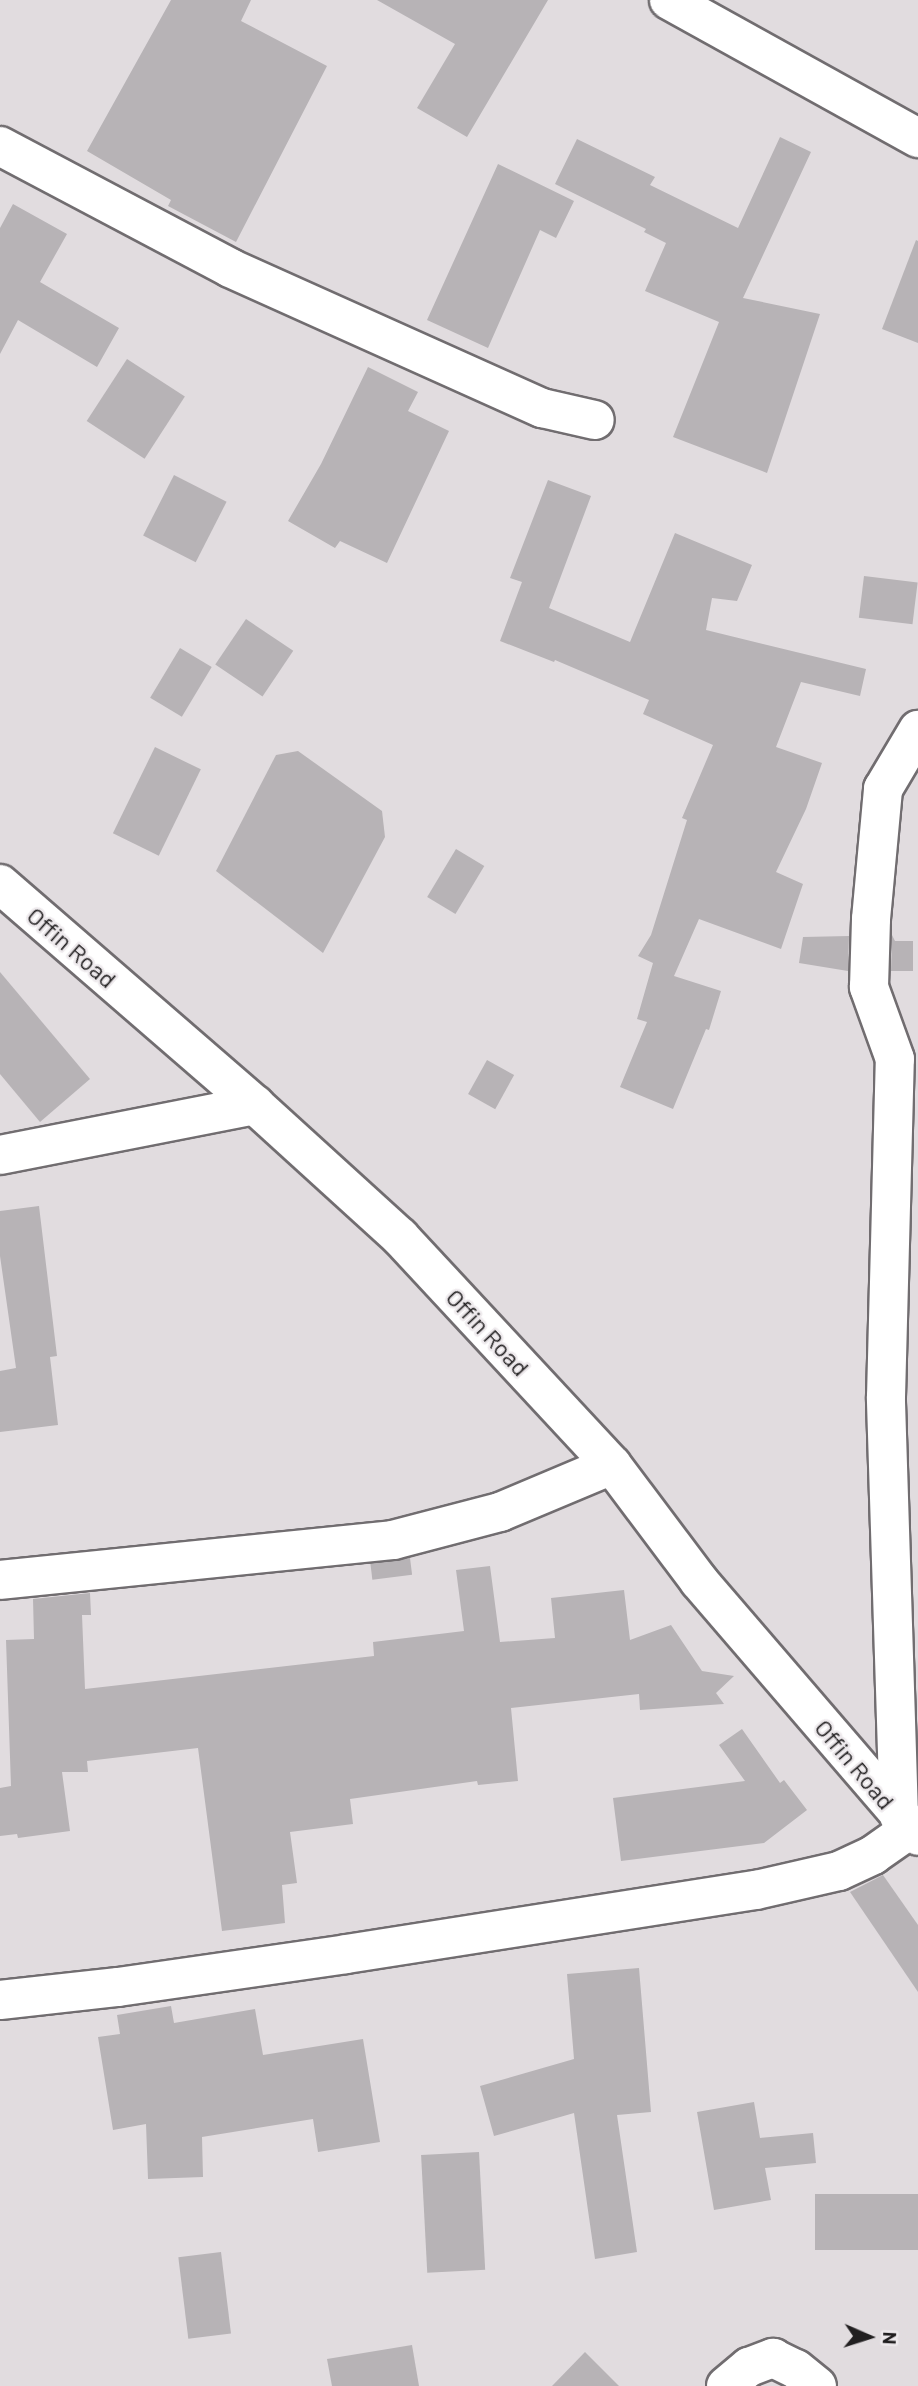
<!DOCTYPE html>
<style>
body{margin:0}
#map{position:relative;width:918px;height:2386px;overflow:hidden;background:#e1dcdf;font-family:Barlow,sans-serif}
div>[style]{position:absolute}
.building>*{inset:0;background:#b7b3b6;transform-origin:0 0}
.roads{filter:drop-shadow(2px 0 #716d70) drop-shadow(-2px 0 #716d70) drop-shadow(0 2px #716d70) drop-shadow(0 -2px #716d70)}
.minor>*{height:38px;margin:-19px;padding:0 19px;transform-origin:19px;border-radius:19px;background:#fff}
span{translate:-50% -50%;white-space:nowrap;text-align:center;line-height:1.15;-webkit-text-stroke:5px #eeeaed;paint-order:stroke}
.street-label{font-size:24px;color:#211f20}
.north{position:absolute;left:834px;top:2302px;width:70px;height:70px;-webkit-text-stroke:5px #eeeaed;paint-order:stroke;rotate:93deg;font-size:19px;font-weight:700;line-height:28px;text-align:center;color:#211f20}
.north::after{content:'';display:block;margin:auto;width:24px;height:32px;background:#211f20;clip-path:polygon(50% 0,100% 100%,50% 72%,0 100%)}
</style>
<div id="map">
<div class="building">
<i style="clip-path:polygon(171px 0,251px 0,241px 21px,327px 66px,236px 242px,168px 206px,171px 200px,87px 151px)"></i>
<i style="clip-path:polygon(377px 0,548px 0,467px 137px,417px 108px,455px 44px)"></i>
<i style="clip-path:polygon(780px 137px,811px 152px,743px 298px,820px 314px,767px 473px,673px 437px,719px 322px,645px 291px,666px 243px,644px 232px,646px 229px,555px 184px,577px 139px,655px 177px,650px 185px,738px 228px)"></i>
<i style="clip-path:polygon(498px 164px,574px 201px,556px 238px,540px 230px,488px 348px,427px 320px)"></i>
<i style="clip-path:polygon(13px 204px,67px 234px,40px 282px,119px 328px,97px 367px,18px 320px,0 354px,0 228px)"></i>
<i style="clip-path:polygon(916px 240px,918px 241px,918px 343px,882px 329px)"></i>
<i style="left:127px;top:359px;width:69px;height:74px;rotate:33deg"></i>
<i style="clip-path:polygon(368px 367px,418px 392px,408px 411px,449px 431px,387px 563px,340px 541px,335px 548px,288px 521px,321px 464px)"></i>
<i style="left:174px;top:475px;width:59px;height:68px;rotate:27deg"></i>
<i style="clip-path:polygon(548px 480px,591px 496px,549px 608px,630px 642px,675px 533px,752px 565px,737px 601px,712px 598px,706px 630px,866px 669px,860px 696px,801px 682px,776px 747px,822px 763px,806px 809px,776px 872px,803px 884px,781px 949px,699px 919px,674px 976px,721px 991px,709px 1030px,706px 1029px,673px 1109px,620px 1087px,647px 1022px,637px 1019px,653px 963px,638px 956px,651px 935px,687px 820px,682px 818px,713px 745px,643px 714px,649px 700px,555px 660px,554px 662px,500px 641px,522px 582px,510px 578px)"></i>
<i style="left:864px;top:576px;width:54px;height:42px;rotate:7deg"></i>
<i style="left:246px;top:619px;width:57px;height:55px;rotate:34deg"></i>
<i style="left:180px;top:648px;width:37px;height:58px;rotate:31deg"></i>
<i style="left:155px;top:747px;width:51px;height:96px;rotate:26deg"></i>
<i style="clip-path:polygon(298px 751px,382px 811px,385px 837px,323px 953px,216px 871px,276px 755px)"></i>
<i style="left:456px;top:849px;width:33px;height:56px;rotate:31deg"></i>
<i style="clip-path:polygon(892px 935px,895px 941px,913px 941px,913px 971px,891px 971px)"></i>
<i style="clip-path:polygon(849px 936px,848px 971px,799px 963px,803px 937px)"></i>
<i style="clip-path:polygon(0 972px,90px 1079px,40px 1122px,0 1074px)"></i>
<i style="left:487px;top:1060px;width:31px;height:39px;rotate:29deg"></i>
<i style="clip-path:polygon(39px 1206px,57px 1356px,50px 1357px,58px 1425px,0 1432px,0 1371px,16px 1368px,0 1256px,0 1211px)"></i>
<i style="left:410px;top:1558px;width:17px;height:40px;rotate:83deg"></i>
<i style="clip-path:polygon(490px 1566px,500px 1642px,555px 1638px,551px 1598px,624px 1590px,630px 1640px,671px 1625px,702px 1671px,734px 1676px,716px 1693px,724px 1704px,640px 1710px,639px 1694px,511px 1708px,518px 1781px,478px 1785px,477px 1781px,350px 1799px,353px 1824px,290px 1832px,297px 1883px,282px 1885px,285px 1923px,222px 1931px,198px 1748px,87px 1761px,88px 1772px,62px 1772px,70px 1831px,18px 1838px,17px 1834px,0 1836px,0 1788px,11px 1786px,6px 1640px,34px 1639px,33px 1599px,90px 1593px,91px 1615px,82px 1615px,85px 1689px,374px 1656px,373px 1642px,464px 1631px,456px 1570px)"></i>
<i style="clip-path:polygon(742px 1729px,780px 1783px,784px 1780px,807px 1810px,764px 1843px,621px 1861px,613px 1798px,745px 1781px,719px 1745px)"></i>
<i style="clip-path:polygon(883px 1875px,918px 1925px,918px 1992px,850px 1892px)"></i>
<i style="clip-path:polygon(639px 1968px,651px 2112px,617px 2115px,637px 2252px,595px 2259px,574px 2113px,494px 2136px,480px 2086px,574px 2059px,567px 1974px)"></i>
<i style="clip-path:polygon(171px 2006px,174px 2023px,255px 2009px,263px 2055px,363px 2039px,380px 2142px,318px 2152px,313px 2119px,202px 2137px,203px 2177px,148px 2179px,146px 2124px,113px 2130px,98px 2037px,120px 2034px,117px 2015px)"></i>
<i style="clip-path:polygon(754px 2102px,760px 2138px,813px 2133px,816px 2163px,765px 2168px,771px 2200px,714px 2210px,697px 2112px)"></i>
<i style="left:479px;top:2152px;width:118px;height:58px;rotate:87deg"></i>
<i style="left:918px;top:2194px;width:56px;height:103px;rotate:90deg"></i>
<i style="left:221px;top:2252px;width:82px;height:43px;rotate:83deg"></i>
<i style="clip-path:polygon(412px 2345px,419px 2386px,332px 2386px,327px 2359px)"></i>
<i style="clip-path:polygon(585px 2352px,619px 2386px,552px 2386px)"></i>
</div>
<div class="roads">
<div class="minor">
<i style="left:669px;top:0;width:285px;rotate:29deg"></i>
<i style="left:0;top:146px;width:260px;rotate:27.9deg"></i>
<i style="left:230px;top:268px;width:342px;rotate:24.2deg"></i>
<i style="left:542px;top:408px;width:54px;rotate:12.8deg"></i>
<i style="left:0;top:884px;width:337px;rotate:40.9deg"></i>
<i style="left:255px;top:1105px;width:196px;rotate:42.3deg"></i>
<i style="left:400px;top:1237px;width:311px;rotate:47.1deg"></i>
<i style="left:612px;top:1465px;width:145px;rotate:53.1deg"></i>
<i style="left:699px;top:1581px;width:336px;rotate:49.3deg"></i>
<i style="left:0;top:1155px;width:260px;rotate:-11.1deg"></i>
<i style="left:0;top:1580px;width:395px;rotate:-5.8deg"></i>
<i style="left:393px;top:1540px;width:111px;rotate:-14.7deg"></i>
<i style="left:500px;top:1512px;width:121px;rotate:-22.8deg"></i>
<i style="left:899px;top:1816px;width:419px;rotate:-91.8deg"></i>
<i style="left:886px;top:1397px;width:338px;rotate:-88.5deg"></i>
<i style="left:895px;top:1059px;width:77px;rotate:-109.9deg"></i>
<i style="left:869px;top:987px;width:68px;rotate:-88.3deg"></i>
<i style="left:871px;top:919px;width:131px;rotate:-84.7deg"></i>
<i style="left:883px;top:789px;width:69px;rotate:-59.3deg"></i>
<i style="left:0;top:2000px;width:119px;rotate:-6.3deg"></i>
<i style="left:118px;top:1987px;width:230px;rotate:-8.2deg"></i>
<i style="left:346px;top:1954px;width:415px;rotate:-8.9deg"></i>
<i style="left:756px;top:1890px;width:85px;rotate:-12.9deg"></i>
<i style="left:839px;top:1871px;width:38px;rotate:-25deg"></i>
<i style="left:873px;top:1855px;width:45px;rotate:-35.1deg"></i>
<i style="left:726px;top:2386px;width:30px;rotate:-40deg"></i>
<i style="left:749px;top:2367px;width:26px;rotate:-21deg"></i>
<i style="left:773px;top:2358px;width:25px;rotate:26deg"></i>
<i style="left:796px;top:2369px;width:27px;rotate:39deg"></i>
</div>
</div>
<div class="street-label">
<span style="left:72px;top:947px;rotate:41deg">Offin Road</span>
<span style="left:488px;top:1332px;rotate:47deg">Offin Road</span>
<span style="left:855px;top:1764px;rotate:50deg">Offin Road</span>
</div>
<div class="north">N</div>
</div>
